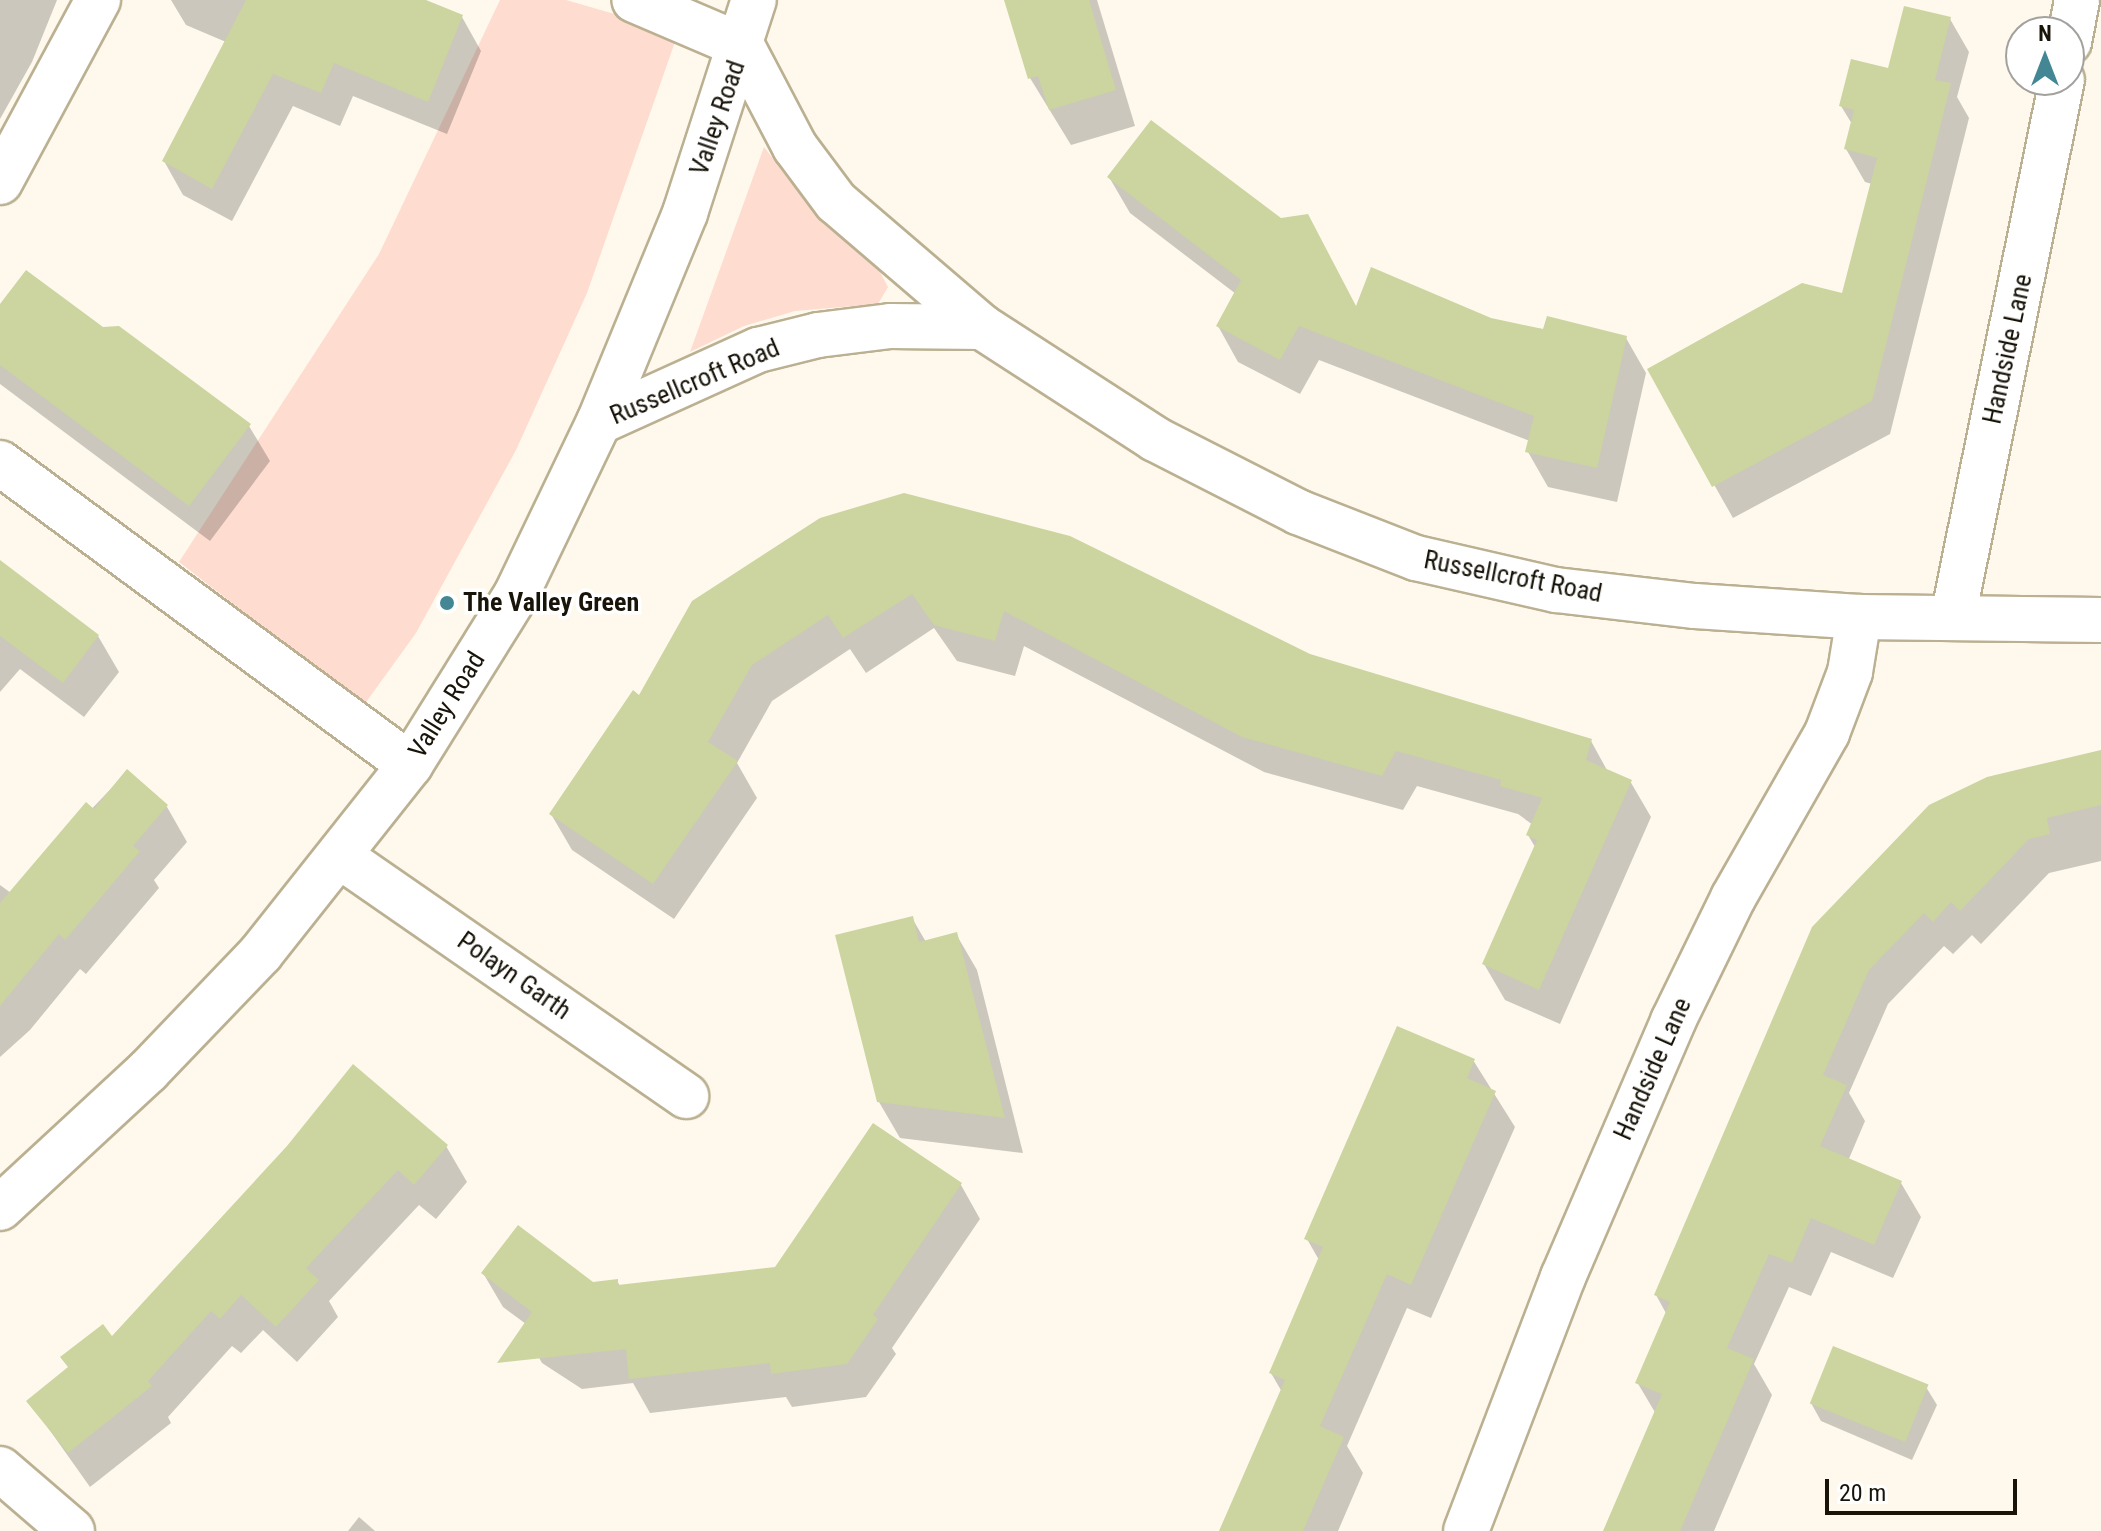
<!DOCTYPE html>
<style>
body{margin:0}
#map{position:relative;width:2101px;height:1531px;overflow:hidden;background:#fef9ec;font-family:"Roboto Condensed",sans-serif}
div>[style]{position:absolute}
.green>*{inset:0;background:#fedccf}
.shadow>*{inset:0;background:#0003}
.building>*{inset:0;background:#ccd49f;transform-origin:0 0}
.roads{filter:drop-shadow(2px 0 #bbb091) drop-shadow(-2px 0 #bbb091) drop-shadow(0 2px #bbb091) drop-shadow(0 -2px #bbb091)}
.minor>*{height:44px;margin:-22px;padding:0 22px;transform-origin:22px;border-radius:22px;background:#fff}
.secondary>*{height:44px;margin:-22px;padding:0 22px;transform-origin:22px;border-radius:22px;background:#fff}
.dots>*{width:22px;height:22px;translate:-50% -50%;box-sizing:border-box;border:4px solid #fff;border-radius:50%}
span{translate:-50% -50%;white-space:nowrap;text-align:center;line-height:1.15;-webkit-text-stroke:7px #fff;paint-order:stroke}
.street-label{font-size:26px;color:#181409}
.poi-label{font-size:26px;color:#181409;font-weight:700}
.left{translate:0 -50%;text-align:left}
.north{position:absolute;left:2005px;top:16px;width:80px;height:80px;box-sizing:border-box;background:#fff;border:2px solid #a3a19d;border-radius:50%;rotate:0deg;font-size:22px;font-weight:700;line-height:32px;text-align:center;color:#181409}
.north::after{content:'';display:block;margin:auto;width:28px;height:36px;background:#438795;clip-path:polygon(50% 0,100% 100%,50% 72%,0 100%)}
.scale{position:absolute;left:1825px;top:1479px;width:192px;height:36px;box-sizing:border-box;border:4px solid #181409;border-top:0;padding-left:10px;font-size:24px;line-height:28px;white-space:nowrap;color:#181409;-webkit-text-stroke:6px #fff;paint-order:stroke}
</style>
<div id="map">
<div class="green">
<i style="clip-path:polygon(500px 0,566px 0,663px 28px,676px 39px,587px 293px,516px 450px,416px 633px,364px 705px,179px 562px,379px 254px)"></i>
<i style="clip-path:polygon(764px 147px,813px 211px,880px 272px,888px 287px,878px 304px,795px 311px,744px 326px,690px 352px)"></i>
</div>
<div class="shadow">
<i style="clip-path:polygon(0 0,57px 0,32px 62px,0 119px)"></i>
<i style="clip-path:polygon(171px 0,421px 0,462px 17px,481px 51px,447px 134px,353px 96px,340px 126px,293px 106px,232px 221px,183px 195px,164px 161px,226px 42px,186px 25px)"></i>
<i style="clip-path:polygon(1006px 0,1097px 0,1135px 126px,1071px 145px,1030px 78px)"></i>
<i style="clip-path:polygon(1950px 19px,1969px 52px,1957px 97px,1969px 118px,1890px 434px,1733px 518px,1649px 370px,1844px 296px,1872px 184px,1865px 182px,1846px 149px,1852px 124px,1841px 106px)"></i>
<i style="clip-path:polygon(1109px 177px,1280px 220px,1307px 216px,1357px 309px,1626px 338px,1646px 373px,1617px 502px,1548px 487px,1528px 452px,1530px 441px,1319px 360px,1300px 394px,1238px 362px,1218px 326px,1236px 294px,1130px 213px)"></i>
<i style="clip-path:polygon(0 307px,249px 426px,270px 461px,210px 541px,0 384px)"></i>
<i style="clip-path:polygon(821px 520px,1309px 656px,1591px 741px,1608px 772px,1630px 781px,1651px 817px,1560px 1024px,1505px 1000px,1484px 964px,1535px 847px,1528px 835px,1533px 825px,1518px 814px,1417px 786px,1403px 810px,1264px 772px,1024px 646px,1015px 676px,957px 661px,934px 628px,866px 673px,850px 649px,772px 701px,737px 763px,757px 798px,674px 919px,572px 850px,551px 814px,639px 698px)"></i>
<i style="clip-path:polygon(0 561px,98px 636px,119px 672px,84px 717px,20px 669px,0 692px)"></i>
<i style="clip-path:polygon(2101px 752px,2101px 861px,2049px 873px,1981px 944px,1972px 935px,1953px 954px,1944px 946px,1888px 1004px,1849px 1093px,1865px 1121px,1848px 1161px,1901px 1183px,1921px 1217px,1893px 1278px,1831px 1252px,1811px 1296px,1789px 1287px,1754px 1364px,1772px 1395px,1714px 1531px,1605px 1531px,1656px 1414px,1637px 1382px,1667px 1315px,1656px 1295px,1814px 928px)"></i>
<i style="clip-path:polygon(127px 772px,167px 807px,187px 842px,154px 880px,159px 888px,86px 974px,80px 969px,30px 1030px,0 1057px,0 885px,11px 893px)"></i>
<i style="clip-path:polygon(912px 918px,926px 942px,956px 934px,977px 970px,1023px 1153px,900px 1138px,879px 1102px)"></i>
<i style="clip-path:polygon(1473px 1060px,1515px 1127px,1431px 1318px,1407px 1308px,1347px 1446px,1363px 1473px,1338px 1531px,1221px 1531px,1282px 1392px,1271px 1373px,1319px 1260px,1307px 1239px)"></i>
<i style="clip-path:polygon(874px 1126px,961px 1185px,980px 1219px,892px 1348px,896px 1354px,866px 1397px,792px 1407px,786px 1397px,650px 1413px,633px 1383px,582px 1389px,542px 1363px,523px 1329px,526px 1324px,503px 1307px,483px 1273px,593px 1284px,617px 1281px,620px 1286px,776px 1269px)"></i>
<i style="clip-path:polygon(446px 1146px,467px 1182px,436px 1219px,419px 1205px,329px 1301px,338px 1317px,297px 1362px,263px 1330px,241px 1353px,232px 1346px,168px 1417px,171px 1423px,90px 1487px,29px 1401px,112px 1339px,288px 1147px)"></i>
<i style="clip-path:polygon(1926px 1387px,1937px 1405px,1912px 1460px,1821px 1421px,1811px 1403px)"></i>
<i style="clip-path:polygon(359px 1517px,375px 1531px,348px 1531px)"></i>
</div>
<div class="building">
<i style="clip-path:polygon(246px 0,426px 0,463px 15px,428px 102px,334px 63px,321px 93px,273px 74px,212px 189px,162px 161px)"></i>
<i style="clip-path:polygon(1004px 0,1089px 0,1116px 90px,1049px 110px,1038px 76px,1028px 79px)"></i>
<i style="clip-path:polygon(1904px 6px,1951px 17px,1935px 80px,1951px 83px,1872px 401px,1712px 487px,1647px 369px,1802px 283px,1842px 293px,1877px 158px,1844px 149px,1854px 110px,1839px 106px,1851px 59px,1888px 68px)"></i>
<i style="clip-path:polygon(1151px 120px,1281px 218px,1308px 214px,1356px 306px,1371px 267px,1491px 318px,1543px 329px,1547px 316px,1627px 336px,1597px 468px,1525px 452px,1534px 416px,1299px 326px,1280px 360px,1216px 326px,1241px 280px,1107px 177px)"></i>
<i style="clip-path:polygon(26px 270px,103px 327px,119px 326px,251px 424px,189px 506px,0 365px,0 304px)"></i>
<i style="clip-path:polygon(904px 493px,1070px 536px,1310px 654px,1592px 739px,1586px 760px,1632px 780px,1539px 990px,1482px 964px,1537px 840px,1526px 835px,1542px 798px,1500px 786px,1501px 780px,1396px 751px,1382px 776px,1242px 737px,1004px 611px,995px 641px,934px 625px,912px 594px,843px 638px,828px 615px,752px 665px,708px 742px,738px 761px,653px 884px,549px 814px,633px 690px,639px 695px,692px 601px,820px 518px)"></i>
<i style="clip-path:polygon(0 560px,99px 635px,63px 683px,0 636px)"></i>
<i style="clip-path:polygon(2101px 750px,2101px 805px,2047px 818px,2050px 834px,2029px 839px,1960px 911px,1951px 902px,1933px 922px,1924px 913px,1869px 970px,1823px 1075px,1847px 1085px,1820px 1146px,1902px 1181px,1874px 1245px,1811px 1218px,1792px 1263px,1769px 1254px,1727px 1348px,1754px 1359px,1680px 1531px,1603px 1531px,1662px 1394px,1635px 1383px,1670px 1302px,1654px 1295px,1812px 927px,1929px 805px,1987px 777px)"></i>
<i style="clip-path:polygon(127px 769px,168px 805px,133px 846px,140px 851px,65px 940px,59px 934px,0 1006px,0 903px,86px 802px,94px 809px)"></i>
<i style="clip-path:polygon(913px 916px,919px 942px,957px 932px,1005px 1118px,877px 1102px,835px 935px)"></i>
<i style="clip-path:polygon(1397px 1026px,1475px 1059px,1467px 1078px,1496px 1091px,1411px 1285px,1387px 1274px,1320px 1426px,1344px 1437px,1303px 1531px,1219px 1531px,1285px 1380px,1269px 1373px,1323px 1247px,1304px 1239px)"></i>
<i style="clip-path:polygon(353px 1064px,448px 1145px,414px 1185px,398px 1170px,306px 1268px,319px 1280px,276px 1327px,241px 1295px,220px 1319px,211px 1311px,148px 1381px,152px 1386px,68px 1453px,26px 1401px,68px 1367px,60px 1357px,103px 1324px,112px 1336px,287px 1146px)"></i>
<i style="clip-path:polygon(873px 1123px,962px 1183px,873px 1315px,878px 1319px,847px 1364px,771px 1374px,770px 1363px,629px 1379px,626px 1349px,497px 1363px,532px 1312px,481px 1273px,518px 1225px,593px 1282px,618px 1279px,618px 1285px,775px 1267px)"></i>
<i style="left:1833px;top:1346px;width:103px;height:62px;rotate:22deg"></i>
</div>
<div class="roads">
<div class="minor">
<i style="left:2069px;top:42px;width:43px;rotate:-79.2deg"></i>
<i style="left:0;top:182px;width:207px;rotate:-61.7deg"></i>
<i style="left:982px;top:327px;width:206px;rotate:32.9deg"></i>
<i style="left:1155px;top:439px;width:161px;rotate:27deg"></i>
<i style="left:1298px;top:512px;width:127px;rotate:21.3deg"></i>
<i style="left:1416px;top:558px;width:144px;rotate:12.9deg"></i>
<i style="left:1556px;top:590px;width:140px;rotate:6.6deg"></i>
<i style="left:1695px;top:606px;width:164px;rotate:3.8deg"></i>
<i style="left:1859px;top:617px;width:242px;rotate:0.7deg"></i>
<i style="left:599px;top:422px;width:175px;rotate:-24.4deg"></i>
<i style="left:758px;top:350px;width:62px;rotate:-14deg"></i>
<i style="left:818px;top:335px;width:73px;rotate:-7.1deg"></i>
<i style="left:890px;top:326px;width:92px;rotate:0.6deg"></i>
<i style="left:982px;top:327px;width:192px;rotate:-139.4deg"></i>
<i style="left:836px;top:202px;width:69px;rotate:-126.7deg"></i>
<i style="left:795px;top:147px;width:114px;rotate:-117.7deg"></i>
<i style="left:742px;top:46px;width:117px;rotate:-156.9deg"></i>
<i style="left:0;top:463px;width:509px;rotate:36.37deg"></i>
<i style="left:1953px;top:617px;width:548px;rotate:-78.53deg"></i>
<i style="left:341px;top:857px;width:420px;rotate:34.7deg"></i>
<i style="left:0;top:1469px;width:95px;rotate:40.7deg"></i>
<i style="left:1466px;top:1531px;width:272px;rotate:-69.1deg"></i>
<i style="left:1563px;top:1277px;width:279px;rotate:-66.7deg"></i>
<i style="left:1673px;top:1021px;width:137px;rotate:-64deg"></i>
<i style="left:1733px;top:898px;width:190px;rotate:-60.3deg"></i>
<i style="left:1827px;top:733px;width:65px;rotate:-69.3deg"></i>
<i style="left:1850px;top:672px;width:56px;rotate:-80.7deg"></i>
</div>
<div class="secondary">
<i style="left:0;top:1208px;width:202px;rotate:-42.8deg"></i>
<i style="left:148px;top:1071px;width:163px;rotate:-46.2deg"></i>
<i style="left:261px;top:953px;width:240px;rotate:-51.6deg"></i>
<i style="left:410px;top:765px;width:200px;rotate:-58.1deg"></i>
<i style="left:516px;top:595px;width:192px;rotate:-64.4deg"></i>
<i style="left:599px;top:422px;width:226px;rotate:-67.6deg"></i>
<i style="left:685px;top:213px;width:224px;rotate:-72.1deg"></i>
</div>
</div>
<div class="dots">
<i style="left:447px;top:603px;background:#438795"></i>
</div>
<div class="street-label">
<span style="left:718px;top:118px;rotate:-71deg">Valley Road</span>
<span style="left:2008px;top:349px;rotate:-78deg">Handside Lane</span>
<span style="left:695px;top:382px;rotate:-23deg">Russellcroft Road</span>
<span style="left:1513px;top:577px;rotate:11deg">Russellcroft Road</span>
<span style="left:447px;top:705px;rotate:-58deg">Valley Road</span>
<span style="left:514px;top:976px;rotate:35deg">Polayn Garth</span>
<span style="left:1653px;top:1069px;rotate:-66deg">Handside Lane</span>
</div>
<div class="poi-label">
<span class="left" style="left:463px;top:603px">The Valley Green</span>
</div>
<div class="north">N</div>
<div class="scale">20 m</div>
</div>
